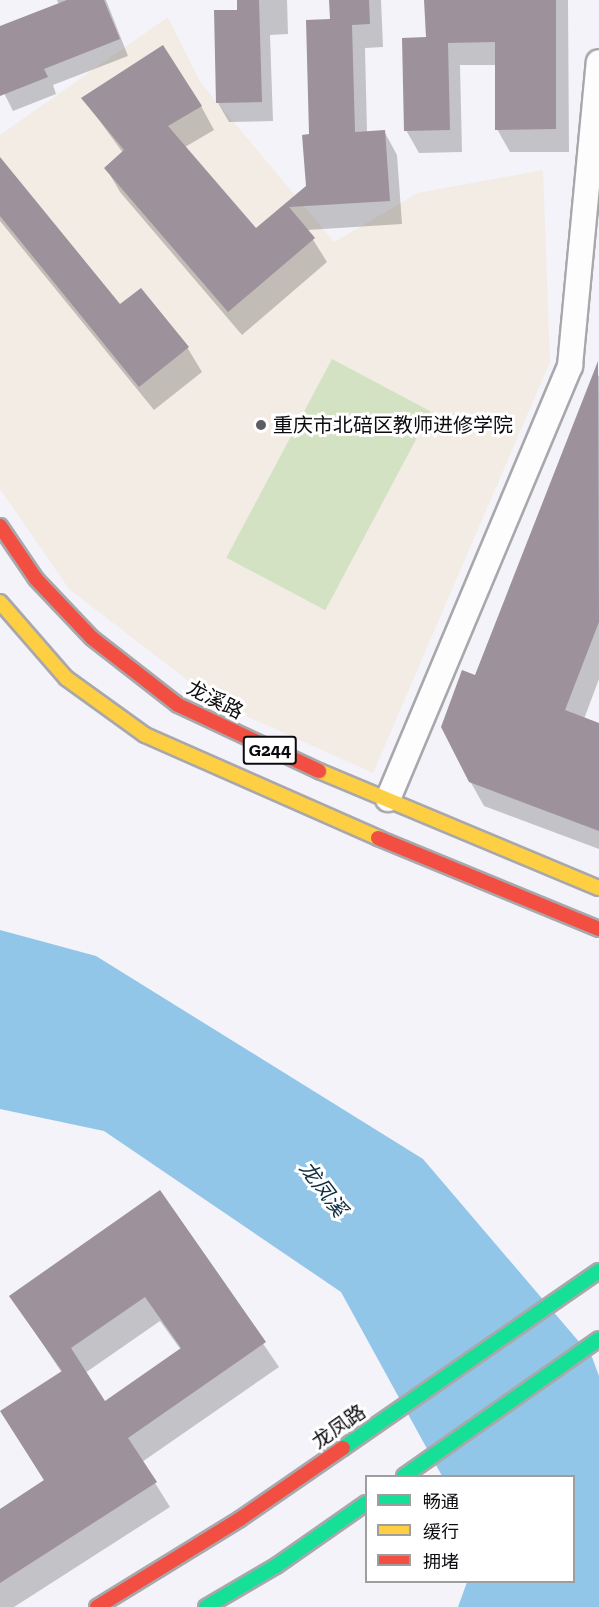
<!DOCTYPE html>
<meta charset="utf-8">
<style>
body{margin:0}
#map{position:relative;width:599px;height:1607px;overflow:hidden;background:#f3f3f9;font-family:"Zilla Slab","Noto Sans SC",serif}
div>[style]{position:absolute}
.education>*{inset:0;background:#f2ece4}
.green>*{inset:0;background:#d3e2c3;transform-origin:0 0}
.water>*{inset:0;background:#91c6e9}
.shadow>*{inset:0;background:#0003}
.building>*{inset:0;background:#9d919b}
.roads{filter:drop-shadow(2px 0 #a8a8ac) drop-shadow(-2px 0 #a8a8ac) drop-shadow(0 2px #a8a8ac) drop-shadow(0 -2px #a8a8ac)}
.street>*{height:24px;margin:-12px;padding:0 12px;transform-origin:12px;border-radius:12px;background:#fdfdfe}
.fast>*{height:14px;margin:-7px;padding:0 7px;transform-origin:7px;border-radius:7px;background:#16e098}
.slow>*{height:14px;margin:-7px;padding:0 7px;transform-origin:7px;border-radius:7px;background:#ffcf43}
.jam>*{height:14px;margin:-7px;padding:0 7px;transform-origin:7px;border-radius:7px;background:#f24e42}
.dots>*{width:16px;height:16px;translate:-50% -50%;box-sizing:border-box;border:3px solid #fff;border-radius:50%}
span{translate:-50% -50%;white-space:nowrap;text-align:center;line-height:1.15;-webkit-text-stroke:6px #fff;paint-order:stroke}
.shield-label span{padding:2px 4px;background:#fff;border:2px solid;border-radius:4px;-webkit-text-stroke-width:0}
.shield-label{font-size:18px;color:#0c0c10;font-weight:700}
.poi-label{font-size:20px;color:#0c0c10}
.left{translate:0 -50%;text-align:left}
.street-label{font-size:20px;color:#0c0c10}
.water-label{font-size:21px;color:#0a2d41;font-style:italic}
.legend{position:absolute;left:365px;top:1475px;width:210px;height:108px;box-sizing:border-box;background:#fff;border:2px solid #9e9e9f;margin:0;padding:8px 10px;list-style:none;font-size:18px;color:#0c0c10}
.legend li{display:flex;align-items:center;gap:12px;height:30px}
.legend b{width:30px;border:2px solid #9e9e9f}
</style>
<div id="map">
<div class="education">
<i style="clip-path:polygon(168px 17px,201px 83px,334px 242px,418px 193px,543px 170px,550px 362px,373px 773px,217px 703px,69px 589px,0 489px,0 135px)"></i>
</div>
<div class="green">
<i style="left:332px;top:359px;width:112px;height:225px;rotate:28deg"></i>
</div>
<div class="water">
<i style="clip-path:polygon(0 930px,96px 956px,423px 1159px,592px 1357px,599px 1376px,599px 1607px,458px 1607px,467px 1582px,574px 1582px,574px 1476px,442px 1476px,341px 1292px,104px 1131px,0 1109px)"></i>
</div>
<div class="shadow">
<i style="clip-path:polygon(57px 0,106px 0,128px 56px,53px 85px,56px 94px,13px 111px,0 85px,0 28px,59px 5px)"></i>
<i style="clip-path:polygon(239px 0,287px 0,288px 34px,270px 35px,273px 121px,229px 122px,218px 103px)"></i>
<i style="clip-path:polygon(331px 0,381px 0,383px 47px,365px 48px,367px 132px,384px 131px,397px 155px,402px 224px,307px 230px,327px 262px,242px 335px,120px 192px,106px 168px,123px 153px,83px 98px,201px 106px,214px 130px,185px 147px,256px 230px,307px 187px,311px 136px,331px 21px)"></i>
<i style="clip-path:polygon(426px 0,568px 0,569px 152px,510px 152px,497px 129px,496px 65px,460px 65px,462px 152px,419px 153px,406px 130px,427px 39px)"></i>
<i style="clip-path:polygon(0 174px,120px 306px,187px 347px,202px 372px,154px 410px,0 221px)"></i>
<i style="clip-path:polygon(594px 374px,599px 376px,599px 679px,584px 719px,599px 725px,599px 849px,484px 806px,470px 781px,476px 677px)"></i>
<i style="clip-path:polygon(evenodd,159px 1192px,279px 1367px,142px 1462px,170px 1507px,14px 1607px,0 1607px,0 1511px,45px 1482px,2px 1412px,62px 1373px,11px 1296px,159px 1192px,160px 1321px,181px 1350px,104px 1403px,85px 1373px,160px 1321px)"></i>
</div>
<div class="building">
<i style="clip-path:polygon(67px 0,104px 0,120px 39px,44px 69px,48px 77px,0 96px,0 26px)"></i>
<i style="clip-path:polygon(237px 0,259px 0,262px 102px,216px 103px,214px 10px,237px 10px)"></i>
<i style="clip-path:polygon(329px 0,369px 0,370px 24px,352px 25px,355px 132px,385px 130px,390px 201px,289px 207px,315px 238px,228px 312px,104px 168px,124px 150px,81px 98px,163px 45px,202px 106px,168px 126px,256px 228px,306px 186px,302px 135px,309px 134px,306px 20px,330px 19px)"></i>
<i style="clip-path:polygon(424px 0,556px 0,556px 129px,495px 130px,495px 42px,448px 43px,450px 130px,404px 131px,402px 38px,426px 37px)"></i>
<i style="clip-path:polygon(0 157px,120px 304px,141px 288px,189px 347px,139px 387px,0 216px)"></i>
<i style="clip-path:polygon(598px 361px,599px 622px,565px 710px,599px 723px,599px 831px,469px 782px,441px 727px,462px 670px,475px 675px)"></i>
<i style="clip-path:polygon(evenodd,160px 1190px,266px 1342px,128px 1438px,157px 1482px,0 1583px,0 1509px,44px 1480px,0 1411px,62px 1371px,9px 1296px,160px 1190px,145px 1297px,181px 1348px,105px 1401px,71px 1348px,145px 1297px)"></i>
</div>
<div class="roads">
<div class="street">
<i style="left:388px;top:799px;width:470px;rotate:-67.2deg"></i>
<i style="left:570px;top:366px;width:305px;rotate:-84.6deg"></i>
</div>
<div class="fast">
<i style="left:343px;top:1448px;width:311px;rotate:-34.7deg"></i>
<i style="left:404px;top:1476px;width:238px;rotate:-35.1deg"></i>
<i style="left:206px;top:1607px;width:81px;rotate:-30.4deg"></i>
<i style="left:276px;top:1566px;width:110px;rotate:-35deg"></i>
</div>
<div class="slow">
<i style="left:0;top:602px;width:101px;rotate:49deg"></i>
<i style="left:66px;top:678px;width:97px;rotate:35.8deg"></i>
<i style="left:145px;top:735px;width:255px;rotate:23.8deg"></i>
<i style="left:319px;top:771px;width:303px;rotate:22.7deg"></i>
</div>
<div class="jam">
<i style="left:0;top:526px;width:64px;rotate:55.8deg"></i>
<i style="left:36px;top:579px;width:81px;rotate:46.5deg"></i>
<i style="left:92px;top:638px;width:109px;rotate:37.9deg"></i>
<i style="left:178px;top:705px;width:156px;rotate:25.1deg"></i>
<i style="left:378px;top:838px;width:239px;rotate:22.4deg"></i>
<i style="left:97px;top:1607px;width:168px;rotate:-31.6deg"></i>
<i style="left:240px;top:1519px;width:125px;rotate:-34.6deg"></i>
</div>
</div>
<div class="dots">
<i style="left:261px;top:425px;background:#5d5d62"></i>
</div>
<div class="shield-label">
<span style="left:270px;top:750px">G244</span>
</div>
<div class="poi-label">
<span class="left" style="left:273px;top:425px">重庆市北碚区教师进修学院</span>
</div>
<div class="street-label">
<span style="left:215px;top:700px;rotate:27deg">龙溪路</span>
<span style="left:339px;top:1427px;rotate:-35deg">龙凤路</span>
</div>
<div class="water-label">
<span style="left:323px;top:1189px;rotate:53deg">龙凤溪</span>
</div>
<ul class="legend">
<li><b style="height:8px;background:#16e098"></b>畅通</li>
<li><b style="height:8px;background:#ffcf43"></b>缓行</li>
<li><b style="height:8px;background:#f24e42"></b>拥堵</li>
</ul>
</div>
